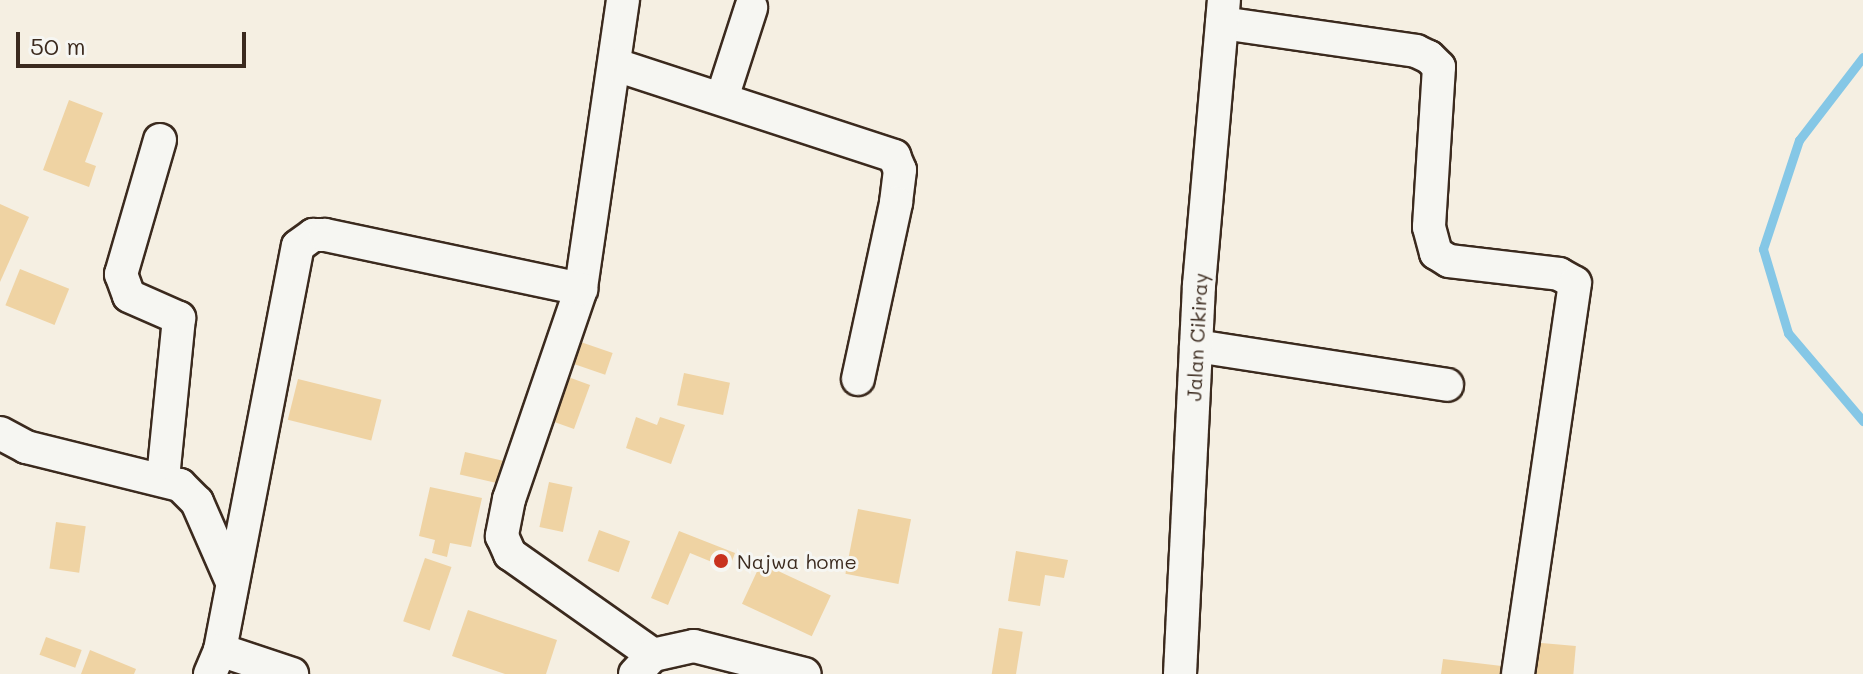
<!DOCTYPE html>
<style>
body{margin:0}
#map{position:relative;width:1863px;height:674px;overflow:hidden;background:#f5efe2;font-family:Mali,sans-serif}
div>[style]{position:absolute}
.stream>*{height:9px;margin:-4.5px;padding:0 4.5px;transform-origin:4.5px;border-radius:4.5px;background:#85c7e6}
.building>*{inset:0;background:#efd3a3;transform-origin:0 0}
.roads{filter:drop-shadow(2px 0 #3b2a1e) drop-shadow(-2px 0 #3b2a1e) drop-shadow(0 2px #3b2a1e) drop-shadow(0 -2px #3b2a1e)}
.minor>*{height:32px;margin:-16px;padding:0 16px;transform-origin:16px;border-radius:16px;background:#f6f6f2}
.dots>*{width:22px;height:22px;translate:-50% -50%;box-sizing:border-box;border:4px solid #f6f6f2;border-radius:50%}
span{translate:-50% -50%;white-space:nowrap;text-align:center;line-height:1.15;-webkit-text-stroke:6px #f6f6f2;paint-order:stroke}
.street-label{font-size:20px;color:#3b2a1e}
.poi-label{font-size:20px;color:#3b2a1e}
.left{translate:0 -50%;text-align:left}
.scale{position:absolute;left:16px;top:32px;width:230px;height:36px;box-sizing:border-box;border:4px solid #3b2a1e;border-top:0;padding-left:10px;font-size:24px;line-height:28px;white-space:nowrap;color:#3b2a1e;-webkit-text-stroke:6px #f6f6f2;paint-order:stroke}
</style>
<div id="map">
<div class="stream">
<i style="left:1863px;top:57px;width:105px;rotate:127.6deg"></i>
<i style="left:1799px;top:140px;width:115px;rotate:108.3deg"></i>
<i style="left:1763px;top:249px;width:88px;rotate:73.4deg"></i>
<i style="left:1788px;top:333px;width:116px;rotate:49.6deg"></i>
</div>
<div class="building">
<i style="clip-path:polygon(69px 100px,103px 113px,85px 162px,96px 166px,89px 187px,43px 170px)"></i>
<i style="clip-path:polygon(0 204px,29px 217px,0 282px)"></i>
<i style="left:20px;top:269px;width:53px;height:39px;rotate:22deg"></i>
<i style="left:572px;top:339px;width:43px;height:23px;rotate:19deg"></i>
<i style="left:684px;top:373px;width:47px;height:33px;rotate:12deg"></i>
<i style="left:560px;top:374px;width:32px;height:47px;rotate:20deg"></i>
<i style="left:298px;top:379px;width:86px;height:42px;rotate:14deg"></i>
<i style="clip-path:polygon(636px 417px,657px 425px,660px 417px,685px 425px,671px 464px,626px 448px)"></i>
<i style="left:465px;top:452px;width:40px;height:23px;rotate:13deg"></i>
<i style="left:549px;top:482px;width:24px;height:46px;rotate:12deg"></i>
<i style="clip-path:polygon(430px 487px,482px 498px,471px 547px,450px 543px,447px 557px,432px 553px,435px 540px,419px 536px)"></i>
<i style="left:858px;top:509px;width:54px;height:66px;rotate:11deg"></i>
<i style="left:56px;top:522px;width:30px;height:47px;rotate:8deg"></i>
<i style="left:599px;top:530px;width:33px;height:33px;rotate:20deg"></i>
<i style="clip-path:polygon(679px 531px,735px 553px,729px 569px,690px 553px,668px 605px,651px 598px)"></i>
<i style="clip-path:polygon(1016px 551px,1068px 560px,1064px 578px,1045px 575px,1040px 606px,1008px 601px)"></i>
<i style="left:425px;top:558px;width:28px;height:67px;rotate:19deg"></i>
<i style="left:761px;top:563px;width:77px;height:45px;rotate:25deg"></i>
<i style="clip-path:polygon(468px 610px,557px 640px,546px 674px,505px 674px,452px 656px)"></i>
<i style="left:999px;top:628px;width:24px;height:47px;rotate:9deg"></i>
<i style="left:46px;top:637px;width:38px;height:19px;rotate:20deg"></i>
<i style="left:1530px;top:642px;width:46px;height:32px;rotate:5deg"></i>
<i style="clip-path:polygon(90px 650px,136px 669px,134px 674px,81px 674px)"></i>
<i style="clip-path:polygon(1443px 659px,1510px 667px,1509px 674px,1441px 674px)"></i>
</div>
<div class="roads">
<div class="minor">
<i style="left:623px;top:0;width:292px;rotate:98.3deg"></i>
<i style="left:581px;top:289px;width:222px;rotate:108.9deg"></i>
<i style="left:509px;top:499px;width:38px;rotate:101deg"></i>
<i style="left:502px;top:536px;width:20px;rotate:66deg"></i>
<i style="left:510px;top:554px;width:175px;rotate:35.2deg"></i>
<i style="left:1222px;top:23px;width:196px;rotate:8.2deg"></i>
<i style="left:1416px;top:51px;width:14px;rotate:25deg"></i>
<i style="left:1429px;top:57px;width:14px;rotate:45deg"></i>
<i style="left:1439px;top:67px;width:160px;rotate:93.6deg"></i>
<i style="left:1429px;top:227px;width:27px;rotate:75deg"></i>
<i style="left:1436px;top:253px;width:15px;rotate:32deg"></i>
<i style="left:1449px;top:261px;width:111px;rotate:6.7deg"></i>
<i style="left:1559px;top:274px;width:18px;rotate:29deg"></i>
<i style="left:1575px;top:283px;width:395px;rotate:98.3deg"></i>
<i style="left:616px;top:65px;width:293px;rotate:18.1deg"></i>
<i style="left:894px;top:156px;width:15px;rotate:67deg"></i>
<i style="left:900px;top:170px;width:33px;rotate:97deg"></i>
<i style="left:896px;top:203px;width:180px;rotate:102.2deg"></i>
<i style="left:722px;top:98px;width:95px;rotate:-72.1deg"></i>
<i style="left:160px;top:140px;width:140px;rotate:106.2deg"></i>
<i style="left:121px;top:274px;width:23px;rotate:70deg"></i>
<i style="left:129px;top:296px;width:55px;rotate:23.7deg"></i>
<i style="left:179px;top:318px;width:160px;rotate:95.7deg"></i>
<i style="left:1196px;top:346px;width:254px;rotate:8.8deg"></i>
<i style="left:0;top:433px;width:30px;rotate:28deg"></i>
<i style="left:26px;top:447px;width:159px;rotate:13.9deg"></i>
<i style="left:180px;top:485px;width:24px;rotate:45deg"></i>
<i style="left:197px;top:502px;width:85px;rotate:66.4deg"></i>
<i style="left:220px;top:650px;width:411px;rotate:-79.1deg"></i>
<i style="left:298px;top:246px;width:19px;rotate:-36deg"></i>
<i style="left:313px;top:235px;width:12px"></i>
<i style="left:325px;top:235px;width:262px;rotate:11.9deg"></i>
<i style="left:210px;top:674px;width:26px;rotate:-67deg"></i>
<i style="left:220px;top:650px;width:76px;rotate:18.4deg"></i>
<i style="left:635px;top:674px;width:26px;rotate:-47deg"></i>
<i style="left:653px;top:655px;width:42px;rotate:-12.4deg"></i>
<i style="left:694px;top:646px;width:114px;rotate:14.2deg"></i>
<i style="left:1180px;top:674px;width:389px;rotate:-87.2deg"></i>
<i style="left:1199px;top:285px;width:286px;rotate:-85deg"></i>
</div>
</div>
<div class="dots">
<i style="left:721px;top:561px;background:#c8321e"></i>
</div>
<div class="street-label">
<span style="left:1197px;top:337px;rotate:-87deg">Jalan Cikiray</span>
</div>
<div class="poi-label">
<span class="left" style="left:737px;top:561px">Najwa home</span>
</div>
<div class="scale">50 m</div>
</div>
